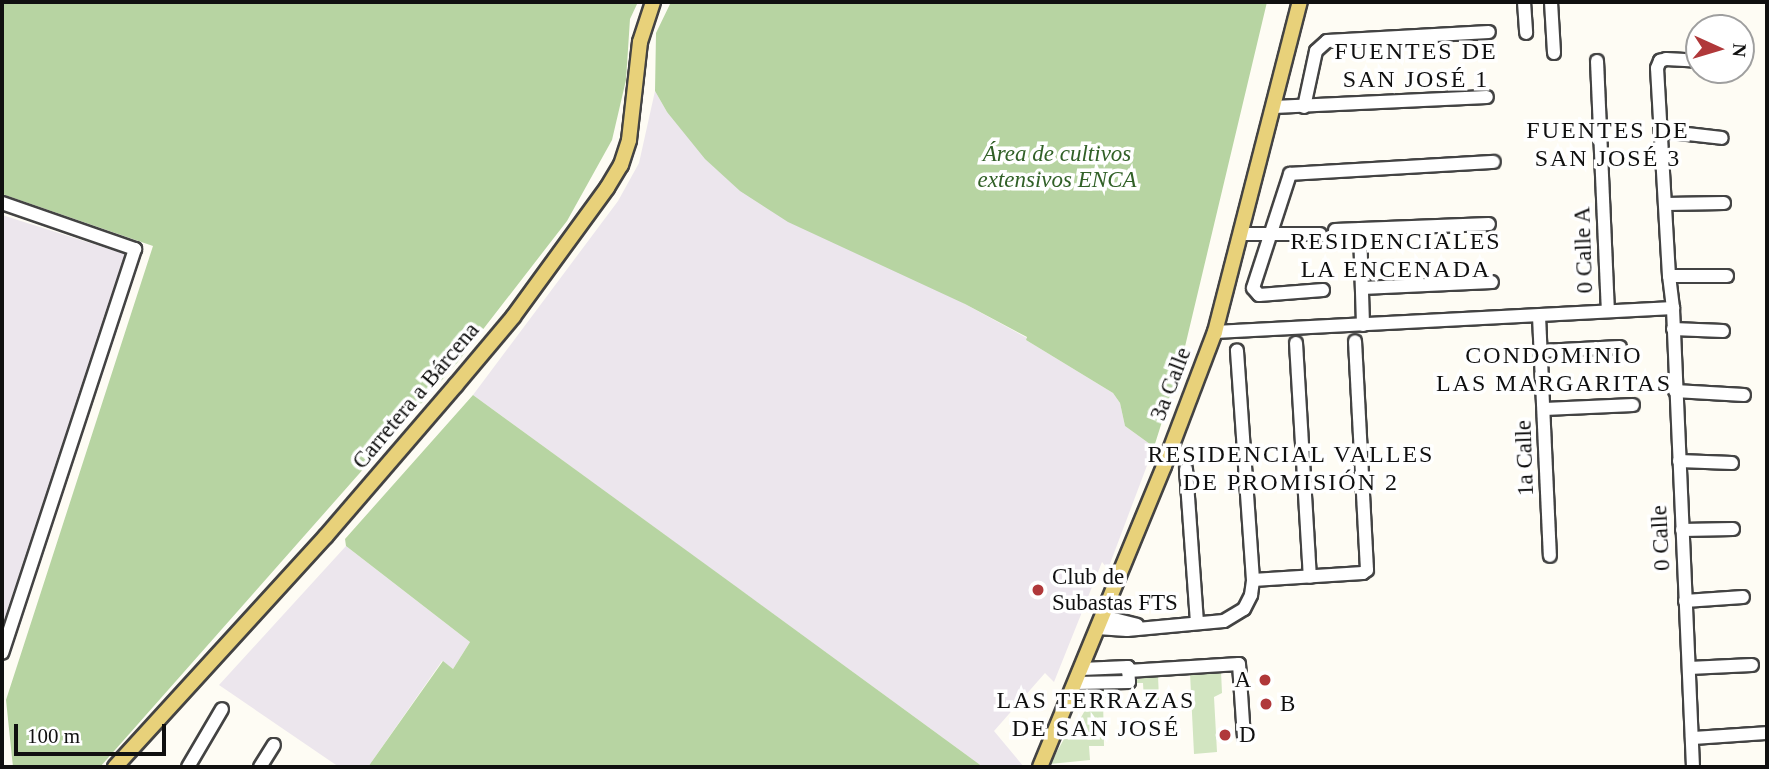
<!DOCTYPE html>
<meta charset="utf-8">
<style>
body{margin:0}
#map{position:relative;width:1769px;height:769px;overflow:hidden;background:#fefcf4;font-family:"Times New Roman",serif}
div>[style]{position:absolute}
.industrial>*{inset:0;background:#ece6ed}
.green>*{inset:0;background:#d2e5c1}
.forest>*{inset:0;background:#b7d4a2}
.roads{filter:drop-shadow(2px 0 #434343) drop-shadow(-2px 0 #434343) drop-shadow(0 2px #434343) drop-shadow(0 -2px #434343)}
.minor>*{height:12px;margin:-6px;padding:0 6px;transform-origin:6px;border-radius:6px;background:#fff}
.major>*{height:14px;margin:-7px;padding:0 7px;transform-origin:7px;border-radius:7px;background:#e8d17a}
.dots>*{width:19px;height:19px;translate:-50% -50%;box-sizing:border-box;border:4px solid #fff;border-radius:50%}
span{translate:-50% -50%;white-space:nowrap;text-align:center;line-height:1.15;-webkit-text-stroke:7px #fff;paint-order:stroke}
.park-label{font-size:23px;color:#316027;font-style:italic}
.street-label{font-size:23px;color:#101010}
.poi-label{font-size:23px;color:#101010}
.left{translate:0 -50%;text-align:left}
.right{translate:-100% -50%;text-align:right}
.neighbourhood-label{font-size:24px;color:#101010;letter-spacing:2px}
.frame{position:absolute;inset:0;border:4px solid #101010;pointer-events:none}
.north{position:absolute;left:1685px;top:14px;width:70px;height:70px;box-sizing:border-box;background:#fff;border:2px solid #9f9f9f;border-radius:50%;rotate:94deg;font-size:19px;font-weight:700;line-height:28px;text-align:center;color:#101010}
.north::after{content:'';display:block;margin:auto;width:24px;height:32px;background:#b0383a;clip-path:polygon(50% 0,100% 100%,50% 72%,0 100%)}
.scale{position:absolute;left:14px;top:724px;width:152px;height:32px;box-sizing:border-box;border:4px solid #101010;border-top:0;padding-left:9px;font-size:21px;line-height:24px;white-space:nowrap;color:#101010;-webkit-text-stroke:5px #fff;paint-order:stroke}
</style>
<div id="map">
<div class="industrial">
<i style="clip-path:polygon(655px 91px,667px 112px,965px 304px,1027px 338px,1026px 340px,1113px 393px,1120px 403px,1125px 426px,1154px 447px,1108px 569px,1102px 562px,1054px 682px,1045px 673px,994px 731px,1024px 767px,983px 767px,473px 395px,618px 201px,639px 163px)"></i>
<i style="clip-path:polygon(2px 215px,125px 254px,2px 627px)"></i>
<i style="clip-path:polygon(346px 546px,470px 642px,453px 669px,442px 661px,368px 767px,339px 767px,219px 685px)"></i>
</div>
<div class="green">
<i style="clip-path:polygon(1221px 671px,1222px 693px,1214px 697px,1217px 752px,1194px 754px,1190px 673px)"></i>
<i style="clip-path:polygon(1158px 675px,1159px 700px,1144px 701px,1143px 683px,1134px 683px,1134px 680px)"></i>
<i style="clip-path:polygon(1123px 686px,1123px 689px,1109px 690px,1109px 698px,1103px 698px,1104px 746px,1089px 746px,1090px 760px,1050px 764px,1064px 739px,1074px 739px,1079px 721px,1093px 696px,1093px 693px,1084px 693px,1088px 689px)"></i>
</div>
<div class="forest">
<i style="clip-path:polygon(2px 2px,638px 2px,630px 19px,626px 80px,612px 140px,567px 221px,457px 363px,100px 767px,13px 767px,6px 700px,153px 246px,2px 194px)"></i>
<i style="clip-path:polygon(671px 2px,1267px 2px,1183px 355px,1154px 447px,1125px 426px,1120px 403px,1113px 393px,1026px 340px,1027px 337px,965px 304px,788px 222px,740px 191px,705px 159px,667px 112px,655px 91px,656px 33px)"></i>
<i style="clip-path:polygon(473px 395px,734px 585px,983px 767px,368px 767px,443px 661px,453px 669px,470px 642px,346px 546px,345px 539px)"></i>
</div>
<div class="roads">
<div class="minor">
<i style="left:1524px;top:2px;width:31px;rotate:86deg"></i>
<i style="left:1551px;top:2px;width:51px;rotate:86.6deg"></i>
<i style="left:1597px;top:61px;width:250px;rotate:87.5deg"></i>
<i style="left:1274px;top:107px;width:213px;rotate:-2.7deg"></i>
<i style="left:1304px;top:107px;width:57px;rotate:-77.9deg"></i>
<i style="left:1316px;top:51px;width:15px;rotate:-42deg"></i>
<i style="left:1327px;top:41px;width:162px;rotate:-3.2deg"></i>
<i style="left:1661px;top:131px;width:61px;rotate:6.5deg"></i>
<i style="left:2px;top:203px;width:141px;rotate:19.1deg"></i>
<i style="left:135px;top:249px;width:425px;rotate:108.2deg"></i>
<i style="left:1666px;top:204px;width:58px;rotate:-1deg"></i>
<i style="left:1360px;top:229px;width:96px;rotate:88.2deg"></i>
<i style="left:1335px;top:230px;width:154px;rotate:-2.2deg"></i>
<i style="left:1242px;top:234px;width:78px"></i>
<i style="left:1669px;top:276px;width:58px"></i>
<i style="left:1362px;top:288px;width:130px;rotate:-2.6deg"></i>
<i style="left:1323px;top:290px;width:64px;rotate:175.5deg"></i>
<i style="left:1259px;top:295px;width:9px;rotate:-131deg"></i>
<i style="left:1253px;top:288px;width:120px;rotate:-72deg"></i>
<i style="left:1290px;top:174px;width:204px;rotate:-3.4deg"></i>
<i style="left:1539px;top:316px;width:240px;rotate:87.4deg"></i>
<i style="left:1673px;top:329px;width:50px;rotate:2.3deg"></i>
<i style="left:1215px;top:332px;width:459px;rotate:-3deg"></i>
<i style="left:1296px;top:343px;width:234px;rotate:86.6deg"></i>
<i style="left:1542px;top:351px;width:78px;rotate:-2.9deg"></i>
<i style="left:1675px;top:391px;width:69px;rotate:3.3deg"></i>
<i style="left:1545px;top:409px;width:88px;rotate:-2.6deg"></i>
<i style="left:1679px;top:461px;width:53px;rotate:2.2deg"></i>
<i style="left:1186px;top:469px;width:154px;rotate:85.9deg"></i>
<i style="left:1682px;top:530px;width:51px;rotate:-1.1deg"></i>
<i style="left:1253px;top:580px;width:110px;rotate:-3.6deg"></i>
<i style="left:1363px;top:573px;width:5px;rotate:-37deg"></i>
<i style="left:1367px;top:570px;width:229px;rotate:-93deg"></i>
<i style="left:1685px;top:601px;width:58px;rotate:-3.9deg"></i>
<i style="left:1102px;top:616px;width:36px;rotate:14deg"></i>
<i style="left:1097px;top:628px;width:30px;rotate:4deg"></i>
<i style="left:1127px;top:630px;width:97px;rotate:-5.3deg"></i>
<i style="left:1224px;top:621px;width:23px;rotate:-31deg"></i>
<i style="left:1244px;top:609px;width:16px;rotate:-63deg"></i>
<i style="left:1251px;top:595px;width:15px;rotate:-82deg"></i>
<i style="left:1253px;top:580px;width:230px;rotate:-94deg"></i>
<i style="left:1689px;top:668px;width:63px;rotate:-2.7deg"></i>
<i style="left:1128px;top:671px;width:111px;rotate:-3.6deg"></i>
<i style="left:1239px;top:664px;width:73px;rotate:86.1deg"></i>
<i style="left:1075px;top:683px;width:54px;rotate:-1.1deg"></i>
<i style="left:1129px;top:682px;width:15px;rotate:-94deg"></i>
<i style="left:1128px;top:667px;width:47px;rotate:177.6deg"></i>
<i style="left:1692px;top:738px;width:75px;rotate:-3.8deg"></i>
<i style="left:188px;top:767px;width:67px;rotate:-59.6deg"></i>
<i style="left:260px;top:767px;width:26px;rotate:-58deg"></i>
<i style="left:1693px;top:767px;width:459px;rotate:-92.5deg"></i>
<i style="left:1673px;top:308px;width:32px;rotate:-97deg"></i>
<i style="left:1669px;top:276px;width:208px;rotate:-93.3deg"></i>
<i style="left:1657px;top:68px;width:8px;rotate:-67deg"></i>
<i style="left:1660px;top:61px;width:6px;rotate:-18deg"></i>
<i style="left:1666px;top:59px;width:33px;rotate:3deg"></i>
</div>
<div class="major">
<i style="left:115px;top:767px;width:313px;rotate:-47.6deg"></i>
<i style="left:326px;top:536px;width:199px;rotate:-49.3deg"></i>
<i style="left:456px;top:385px;width:89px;rotate:-50deg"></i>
<i style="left:513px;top:317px;width:160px;rotate:-53.9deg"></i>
<i style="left:607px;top:188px;width:27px;rotate:-59deg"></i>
<i style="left:621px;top:165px;width:26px;rotate:-72deg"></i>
<i style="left:629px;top:140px;width:99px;rotate:-83.6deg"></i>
<i style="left:640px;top:42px;width:42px;rotate:-72deg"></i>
<i style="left:1040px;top:767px;width:326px;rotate:-67.6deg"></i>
<i style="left:1164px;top:466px;width:143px;rotate:-69.2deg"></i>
<i style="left:1215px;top:332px;width:341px;rotate:-75.6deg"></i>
</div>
</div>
<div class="dots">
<i style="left:1038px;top:590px;background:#b0383a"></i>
<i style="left:1265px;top:680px;background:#b0383a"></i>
<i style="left:1266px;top:704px;background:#b0383a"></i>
<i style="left:1225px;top:735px;background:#b0383a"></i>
</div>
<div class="park-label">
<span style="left:1057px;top:167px">Área de cultivos<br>extensivos ENCA</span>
</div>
<div class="street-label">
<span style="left:1584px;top:250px;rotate:-92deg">0 Calle A</span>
<span style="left:1171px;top:384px;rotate:-69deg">3a Calle</span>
<span style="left:416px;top:396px;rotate:-50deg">Carretera a Bárcena</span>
<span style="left:1525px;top:458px;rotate:-92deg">1a Calle</span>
<span style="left:1661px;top:538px;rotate:-93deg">0 Calle</span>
</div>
<div class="poi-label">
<span class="left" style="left:1052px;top:590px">Club de<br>Subastas FTS</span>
<span class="right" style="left:1251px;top:680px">A</span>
<span class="left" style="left:1280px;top:704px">B</span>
<span class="left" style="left:1239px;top:735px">D</span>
</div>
<div class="neighbourhood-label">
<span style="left:1416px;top:66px">FUENTES DE<br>SAN JOSÉ 1</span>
<span style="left:1608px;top:145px">FUENTES DE<br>SAN JOSÉ 3</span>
<span style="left:1396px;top:256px">RESIDENCIALES<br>LA ENCENADA</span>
<span style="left:1554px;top:370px">CONDOMINIO<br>LAS MARGARITAS</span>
<span style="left:1291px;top:469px">RESIDENCIAL VALLES<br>DE PROMISIÓN 2</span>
<span style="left:1096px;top:715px">LAS TERRAZAS<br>DE SAN JOSÉ</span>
</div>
<div class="frame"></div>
<div class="north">N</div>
<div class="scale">100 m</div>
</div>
